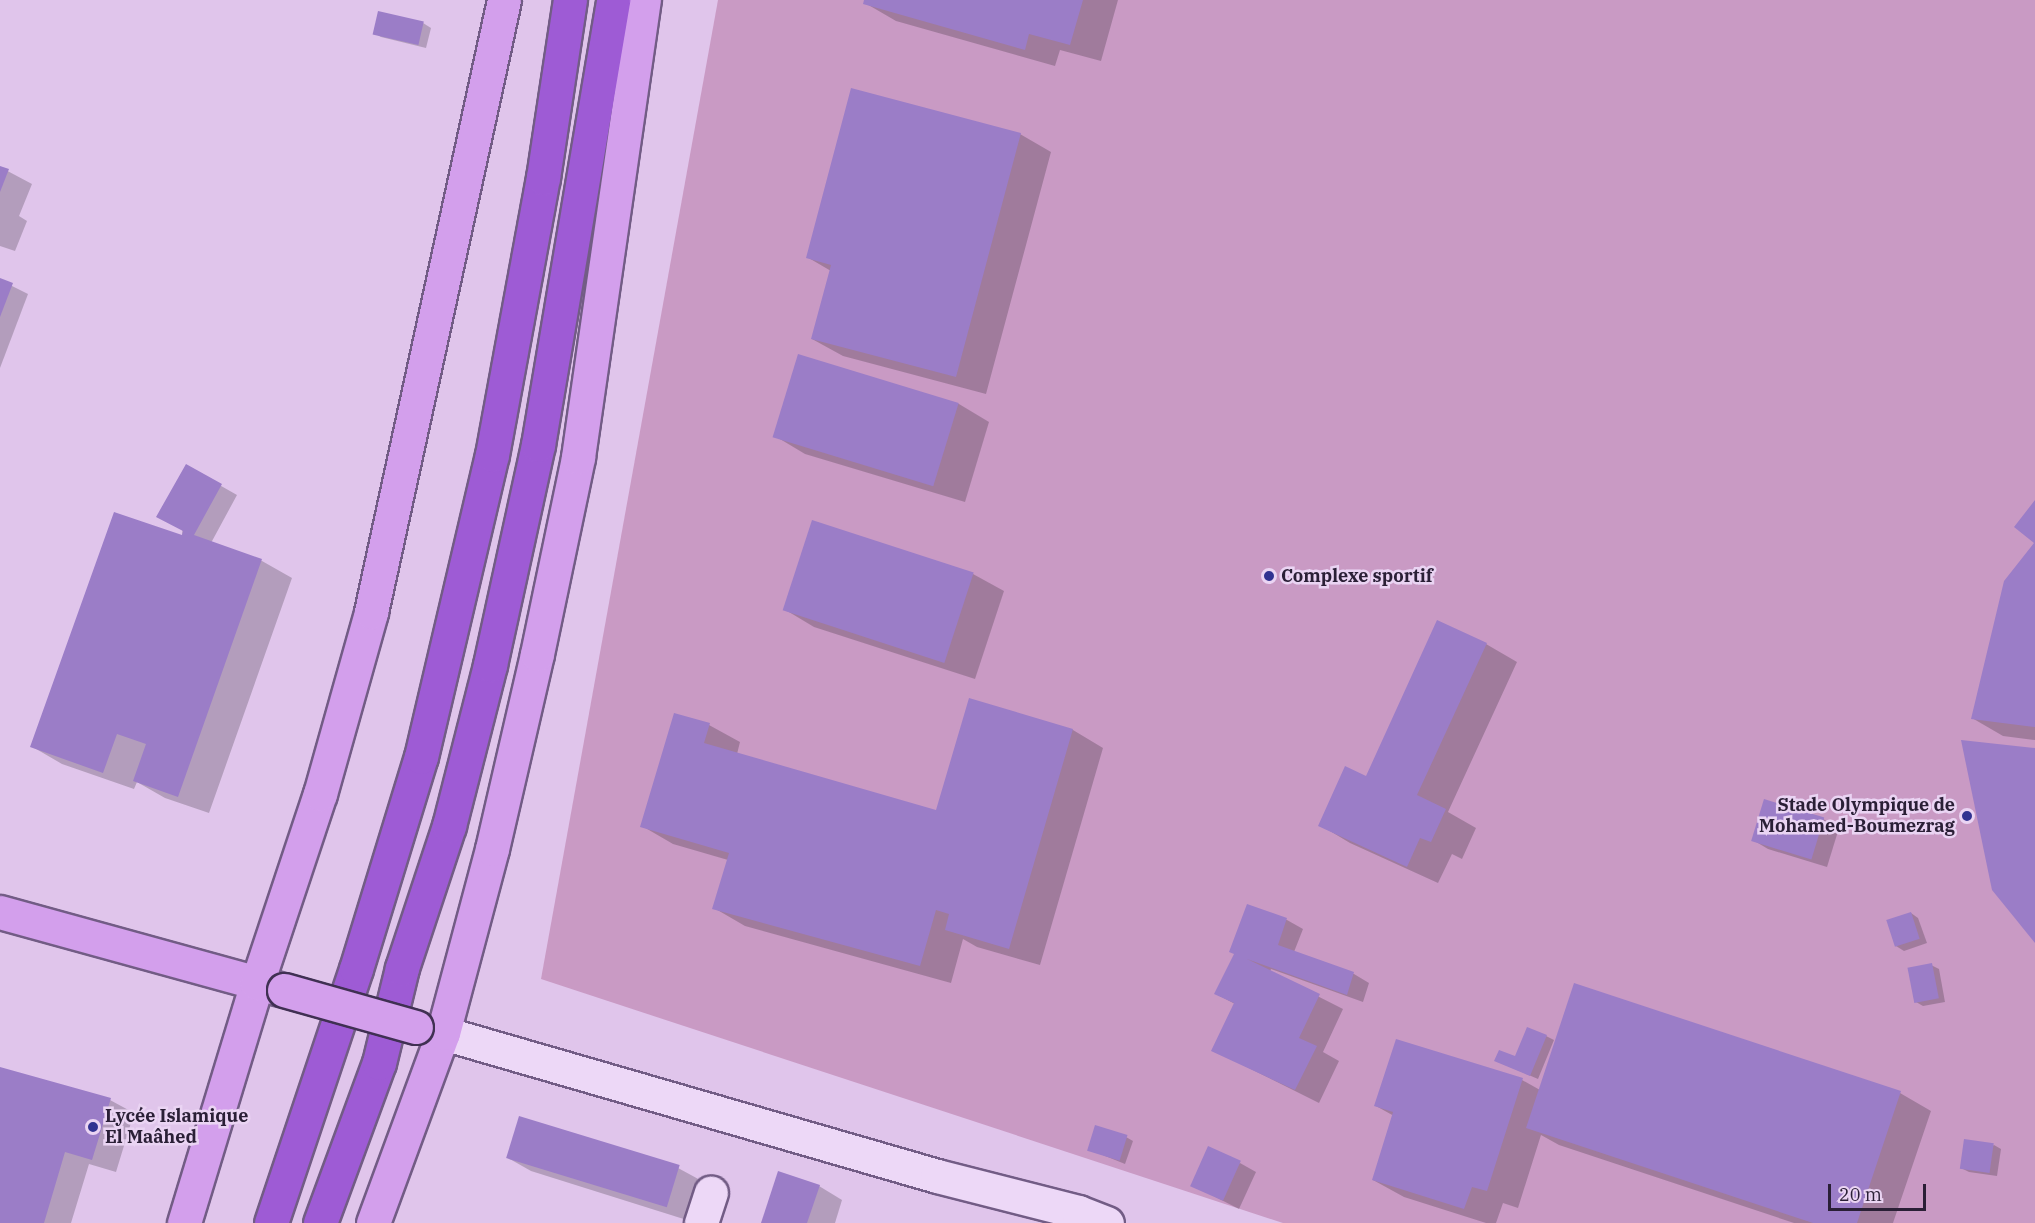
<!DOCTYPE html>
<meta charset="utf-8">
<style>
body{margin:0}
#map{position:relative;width:2035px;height:1223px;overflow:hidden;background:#e0c5eb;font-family:"IBM Plex Serif",serif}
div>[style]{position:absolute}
.green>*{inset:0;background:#c99ac4}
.shadow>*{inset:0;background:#0003}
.building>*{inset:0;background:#9b7dc7;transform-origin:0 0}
.roads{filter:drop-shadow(2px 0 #725c85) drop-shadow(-2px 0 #725c85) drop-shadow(0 2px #725c85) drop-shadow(0 -2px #725c85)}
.minor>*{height:33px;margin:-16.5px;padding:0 16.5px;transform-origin:16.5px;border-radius:16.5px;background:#edd8f7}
.major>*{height:33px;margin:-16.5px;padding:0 16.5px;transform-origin:16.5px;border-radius:16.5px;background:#d39fec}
.highway>*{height:33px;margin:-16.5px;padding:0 16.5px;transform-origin:16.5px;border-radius:16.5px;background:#9e5bd5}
.bridges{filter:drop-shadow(2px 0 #403053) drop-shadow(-2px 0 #403053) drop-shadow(0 2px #403053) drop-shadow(0 -2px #403053)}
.major-bridge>*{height:33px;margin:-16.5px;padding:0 16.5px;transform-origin:16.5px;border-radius:16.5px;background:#d39fec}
.dots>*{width:16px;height:16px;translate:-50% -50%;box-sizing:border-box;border:3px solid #ead4f3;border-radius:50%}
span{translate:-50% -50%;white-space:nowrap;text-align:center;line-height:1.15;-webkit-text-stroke:5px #ead4f3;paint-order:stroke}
.poi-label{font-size:18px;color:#2a1f36;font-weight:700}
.left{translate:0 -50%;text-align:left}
.right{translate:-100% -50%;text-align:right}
.scale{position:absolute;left:1828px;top:1184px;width:98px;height:27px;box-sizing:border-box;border:3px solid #2a1f36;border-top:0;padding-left:8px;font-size:18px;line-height:21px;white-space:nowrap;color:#2a1f36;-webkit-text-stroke:4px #ead4f3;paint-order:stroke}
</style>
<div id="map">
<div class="green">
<i style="clip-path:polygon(718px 0,2035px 0,2035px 1223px,1283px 1223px,541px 979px)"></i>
</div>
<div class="shadow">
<i style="clip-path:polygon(866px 0,1118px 0,1101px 61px,1060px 50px,1055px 66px,896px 21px,865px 3px)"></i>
<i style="clip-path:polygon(423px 23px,431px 28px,426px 48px,381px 37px,374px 33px)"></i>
<i style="clip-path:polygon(1020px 134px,1051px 152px,986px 394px,843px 356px,812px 339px,831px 271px,807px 257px)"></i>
<i style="clip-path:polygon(0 167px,32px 184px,19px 216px,27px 221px,15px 251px,0 246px)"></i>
<i style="clip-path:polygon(0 280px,28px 294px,0 368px)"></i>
<i style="clip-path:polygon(799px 356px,959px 404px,989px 422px,965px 502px,805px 454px,775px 436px)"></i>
<i style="clip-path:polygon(186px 466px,237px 495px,211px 543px,262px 561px,292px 578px,209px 813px,165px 798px,137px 782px,134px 789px,62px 764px,31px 746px,182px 537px)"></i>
<i style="clip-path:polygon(2035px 543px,2035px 740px,2003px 736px,1972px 718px)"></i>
<i style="clip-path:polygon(973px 574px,1004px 591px,975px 679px,814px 627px,784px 609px)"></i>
<i style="clip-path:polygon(1486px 644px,1517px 662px,1448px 812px,1476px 828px,1462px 859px,1452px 854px,1438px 883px,1350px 843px,1320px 825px,1367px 778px)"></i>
<i style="clip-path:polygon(970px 700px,1073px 730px,1103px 748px,1040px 965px,977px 947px,963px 939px,951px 983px,745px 926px,714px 908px,728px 860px,673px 844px,642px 826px,709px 725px,740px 742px,737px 754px,937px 812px)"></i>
<i style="clip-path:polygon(1823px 819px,1839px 828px,1827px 867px,1768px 849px,1753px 840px)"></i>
<i style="clip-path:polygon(1248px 906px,1287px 920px,1303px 929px,1294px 952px,1354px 974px,1369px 983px,1363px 1002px,1271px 969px,1270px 972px,1343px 1009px,1323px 1052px,1339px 1061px,1319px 1103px,1213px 1050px,1235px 1004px,1216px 994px,1236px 954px)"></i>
<i style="clip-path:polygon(1911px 913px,1918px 918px,1927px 943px,1904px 951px,1896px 946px)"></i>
<i style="clip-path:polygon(1931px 965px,1939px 969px,1945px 1002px,1923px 1006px,1916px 1002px)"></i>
<i style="clip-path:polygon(1546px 1036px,1554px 1040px,1538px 1079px,1496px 1061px,1516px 1058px)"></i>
<i style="clip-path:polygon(0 1069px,110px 1100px,134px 1113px,116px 1172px,89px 1164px,71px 1223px,0 1223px)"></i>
<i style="clip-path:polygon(1522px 1080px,1540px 1090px,1900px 1093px,1931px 1111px,1893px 1223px,1794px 1223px,1559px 1145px,1541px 1135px,1518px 1208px,1503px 1203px,1496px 1223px,1486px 1223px,1404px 1197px,1373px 1180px,1394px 1116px,1376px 1106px)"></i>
<i style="clip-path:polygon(1126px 1137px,1133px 1141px,1125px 1164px,1088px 1149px)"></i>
<i style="clip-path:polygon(1994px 1145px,2001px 1149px,1997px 1176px,1969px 1172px,1961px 1168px)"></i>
<i style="clip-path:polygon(508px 1158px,678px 1168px,702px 1181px,690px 1221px,531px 1171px)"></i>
<i style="clip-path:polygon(1240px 1163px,1256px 1172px,1239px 1209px,1192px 1185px)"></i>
<i style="clip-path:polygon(819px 1186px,842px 1200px,835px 1223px,762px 1223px)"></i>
</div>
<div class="building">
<i style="clip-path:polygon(864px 0,1083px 0,1070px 45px,1029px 34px,1025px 50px,863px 4px)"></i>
<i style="left:378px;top:11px;width:47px;height:24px;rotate:13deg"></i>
<i style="clip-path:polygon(851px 88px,1021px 133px,956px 377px,811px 339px,831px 265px,806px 258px)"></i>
<i style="clip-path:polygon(0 166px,9px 169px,0 192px)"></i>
<i style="clip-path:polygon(0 278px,13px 283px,0 317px)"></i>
<i style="left:798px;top:354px;width:168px;height:87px;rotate:17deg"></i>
<i style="clip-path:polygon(186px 464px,222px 484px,194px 535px,262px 559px,178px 797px,133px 781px,146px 744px,117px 734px,103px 773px,30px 747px,114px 512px,182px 535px,183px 531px,156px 517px)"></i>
<i style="clip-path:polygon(2035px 500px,2035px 727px,1971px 719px,2004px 581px,2034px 543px,2014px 527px)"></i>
<i style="left:812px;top:520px;width:170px;height:95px;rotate:18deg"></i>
<i style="clip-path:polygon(1437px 620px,1487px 643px,1417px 795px,1446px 809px,1431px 842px,1420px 838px,1407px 867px,1318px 826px,1345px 766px,1366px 776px)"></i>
<i style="clip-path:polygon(969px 698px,1073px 729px,1009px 949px,945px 930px,949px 914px,936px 910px,920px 966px,712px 909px,729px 853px,640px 827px,674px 713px,710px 723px,704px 743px,936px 810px)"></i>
<i style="clip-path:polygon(1961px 740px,2035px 748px,2035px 943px,1992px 890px)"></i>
<i style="left:1764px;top:799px;width:63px;height:44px;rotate:17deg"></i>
<i style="clip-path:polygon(1247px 904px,1287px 918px,1278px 945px,1354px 972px,1347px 995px,1247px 959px,1320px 994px,1299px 1038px,1317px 1046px,1295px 1090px,1211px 1051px,1234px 1003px,1214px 994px,1234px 954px,1229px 952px)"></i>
<i style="left:1911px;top:912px;width:28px;height:26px;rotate:72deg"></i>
<i style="left:1932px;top:963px;width:36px;height:25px;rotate:79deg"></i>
<i style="clip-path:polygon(1574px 983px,1901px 1091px,1857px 1223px,1813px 1223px,1526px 1128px)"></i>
<i style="clip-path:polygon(1527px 1027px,1547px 1035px,1530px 1076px,1494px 1061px,1499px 1050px,1515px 1056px)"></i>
<i style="clip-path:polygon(1396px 1039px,1523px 1078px,1487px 1191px,1472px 1187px,1464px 1209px,1372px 1180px,1393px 1112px,1374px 1106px)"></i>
<i style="clip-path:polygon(0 1067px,111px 1098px,92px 1160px,65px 1152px,44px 1223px,0 1223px)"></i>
<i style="left:519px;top:1116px;width:168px;height:44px;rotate:17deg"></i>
<i style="left:1095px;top:1125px;width:34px;height:27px;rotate:17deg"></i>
<i style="left:1964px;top:1139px;width:30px;height:30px;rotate:8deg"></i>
<i style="left:1208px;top:1146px;width:36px;height:44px;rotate:24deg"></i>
<i style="clip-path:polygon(778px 1171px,820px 1185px,807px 1223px,761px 1223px)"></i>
</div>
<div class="roads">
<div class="minor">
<i style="left:443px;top:1033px;width:514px;rotate:16.14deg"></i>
<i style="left:937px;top:1176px;width:146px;rotate:14.3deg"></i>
<i style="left:1078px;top:1212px;width:31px;rotate:21deg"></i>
<i style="left:701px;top:1223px;width:32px;rotate:-72deg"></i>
</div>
<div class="major">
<i style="left:0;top:912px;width:289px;rotate:15.4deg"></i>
<i style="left:184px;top:1223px;width:251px;rotate:-73.1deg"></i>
<i style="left:257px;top:983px;width:199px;rotate:-71.6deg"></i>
<i style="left:320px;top:794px;width:189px;rotate:-74.3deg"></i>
<i style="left:371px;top:612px;width:626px;rotate:-77.74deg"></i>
<i style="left:373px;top:1223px;width:202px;rotate:-69.8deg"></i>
<i style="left:443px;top:1033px;width:190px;rotate:-75.1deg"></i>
<i style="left:492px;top:849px;width:200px;rotate:-77deg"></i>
<i style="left:537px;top:654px;width:201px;rotate:-78.2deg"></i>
<i style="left:578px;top:457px;width:462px;rotate:-81.8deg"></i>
</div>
<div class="highway">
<i style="left:271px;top:1223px;width:268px;rotate:-71.5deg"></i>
<i style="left:356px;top:969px;width:222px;rotate:-73deg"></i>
<i style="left:421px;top:757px;width:310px;rotate:-76.8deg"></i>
<i style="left:492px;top:455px;width:282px;rotate:-79.6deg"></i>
<i style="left:543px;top:178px;width:180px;rotate:-81.4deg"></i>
<i style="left:320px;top:1223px;width:171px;rotate:-69.8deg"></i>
<i style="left:379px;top:1063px;width:98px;rotate:-76.4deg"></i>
<i style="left:402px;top:968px;width:150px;rotate:-71.7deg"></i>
<i style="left:449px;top:826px;width:166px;rotate:-75.7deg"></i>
<i style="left:490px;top:665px;width:225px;rotate:-77.7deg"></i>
<i style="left:538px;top:445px;width:451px;rotate:-80.4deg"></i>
</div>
</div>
<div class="bridges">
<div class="major-bridge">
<i style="left:284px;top:990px;width:137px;rotate:15.7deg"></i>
</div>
</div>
<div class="dots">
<i style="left:1269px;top:576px;background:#303291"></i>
<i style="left:1967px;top:816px;background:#303291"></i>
<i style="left:93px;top:1127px;background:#303291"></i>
</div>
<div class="poi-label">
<span class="left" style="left:1281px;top:576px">Complexe sportif</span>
<span class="right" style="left:1955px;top:816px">Stade Olympique de<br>Mohamed-Boumezrag</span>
<span class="left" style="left:105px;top:1127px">Lycée Islamique<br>El Maâhed</span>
</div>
<div class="scale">20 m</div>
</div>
